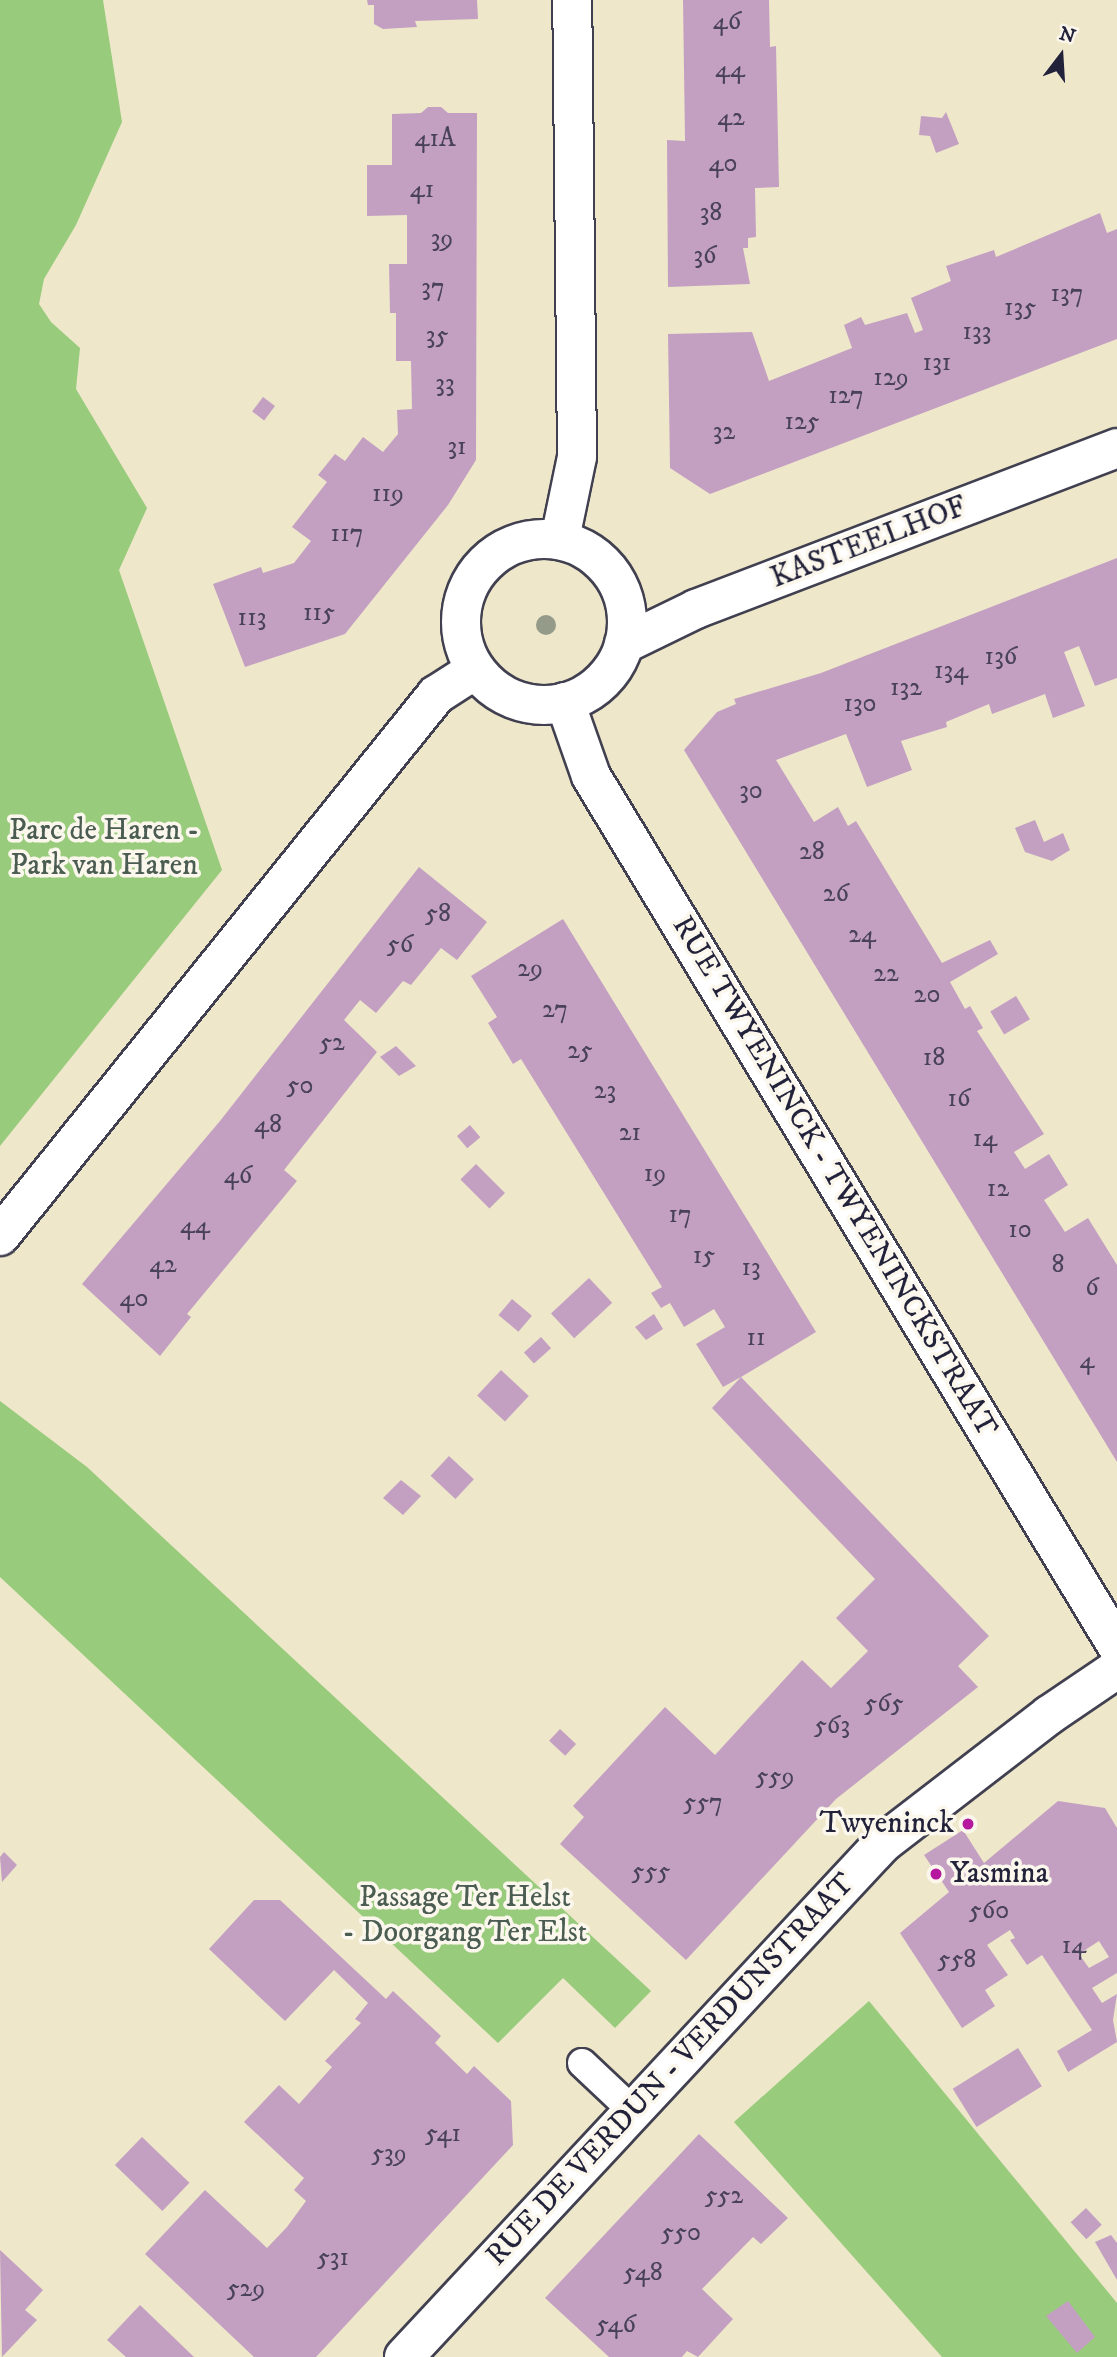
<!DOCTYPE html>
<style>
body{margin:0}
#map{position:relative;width:1117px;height:2357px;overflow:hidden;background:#eee7ca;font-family:"IM FELL DW Pica",serif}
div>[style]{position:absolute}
.green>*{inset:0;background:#98cb7c}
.building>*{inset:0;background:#c3a0c2;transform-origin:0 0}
.roads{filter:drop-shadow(2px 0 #414050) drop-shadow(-2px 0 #414050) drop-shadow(0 2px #414050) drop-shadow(0 -2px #414050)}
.service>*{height:28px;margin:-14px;padding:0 14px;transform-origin:14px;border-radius:14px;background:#fff}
.minor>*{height:38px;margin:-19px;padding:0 19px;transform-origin:19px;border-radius:19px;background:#fff}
.minor>.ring{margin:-19px;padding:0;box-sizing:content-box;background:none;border:38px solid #fff;border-radius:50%}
.trees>*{width:20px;height:20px;margin:-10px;border-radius:50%;background:#949b88}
.dots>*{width:19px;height:19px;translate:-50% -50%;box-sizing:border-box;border:4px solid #fbf7ec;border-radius:50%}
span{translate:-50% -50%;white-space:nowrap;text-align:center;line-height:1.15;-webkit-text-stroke:7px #fbf7ec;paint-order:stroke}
.number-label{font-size:26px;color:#4a425d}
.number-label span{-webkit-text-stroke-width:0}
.street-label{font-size:30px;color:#22223b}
.park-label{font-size:30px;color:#4b5d52}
.poi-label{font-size:30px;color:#22223b}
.right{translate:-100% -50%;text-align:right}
.left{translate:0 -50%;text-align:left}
.north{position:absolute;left:1026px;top:21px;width:70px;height:70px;-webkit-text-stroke:5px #fbf7ec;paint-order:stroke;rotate:17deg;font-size:19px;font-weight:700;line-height:28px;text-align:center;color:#22223b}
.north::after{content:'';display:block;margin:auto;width:24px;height:32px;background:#22223b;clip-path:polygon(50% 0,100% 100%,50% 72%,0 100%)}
</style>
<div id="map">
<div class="green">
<i style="clip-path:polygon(0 0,103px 0,122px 122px,76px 225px,44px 279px,39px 304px,51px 322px,80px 348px,76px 389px,147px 508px,119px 570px,222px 870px,0 1146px)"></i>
<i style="clip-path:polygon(0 1401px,87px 1467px,651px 1991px,615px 2028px,563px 1978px,498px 2043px,0 1577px)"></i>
<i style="clip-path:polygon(869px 2001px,1117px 2303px,1117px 2357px,942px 2357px,734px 2122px)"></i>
</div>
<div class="building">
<i style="clip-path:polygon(367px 0,477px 0,478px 19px,415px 21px,417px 27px,383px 29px,374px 24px,374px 5px,368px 5px)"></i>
<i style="clip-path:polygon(683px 0,769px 0,770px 47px,776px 46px,779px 187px,755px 188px,756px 237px,748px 238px,748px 248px,743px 248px,750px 284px,668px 287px,667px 140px,685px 141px)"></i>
<i style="clip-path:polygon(428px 107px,441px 107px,448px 113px,477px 113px,476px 460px,448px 505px,345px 634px,245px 667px,213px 584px,261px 567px,263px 573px,294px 563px,311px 541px,292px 527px,327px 482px,318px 475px,335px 454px,345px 461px,363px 437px,383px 452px,398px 434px,397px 410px,412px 409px,411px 361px,396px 361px,396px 313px,390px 313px,389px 264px,407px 264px,407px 215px,367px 216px,367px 165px,392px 165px,392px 114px,421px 113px)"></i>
<i style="clip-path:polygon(946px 112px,959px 144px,936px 153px,930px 136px,919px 135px,921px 116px,942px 118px)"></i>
<i style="clip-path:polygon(1100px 213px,1107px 233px,1117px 229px,1117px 339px,710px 494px,670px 468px,668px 334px,752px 332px,769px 381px,852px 348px,844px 325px,861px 317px,865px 325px,907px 313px,915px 333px,923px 330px,911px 298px,951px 281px,946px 266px,994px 250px,996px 257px)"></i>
<i style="left:263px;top:397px;width:15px;height:18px;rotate:37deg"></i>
<i style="clip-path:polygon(1117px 558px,1117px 678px,1095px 686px,1079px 646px,1064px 652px,1085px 706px,1053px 718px,1045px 694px,992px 714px,989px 704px,946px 722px,947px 727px,901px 741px,912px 770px,867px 787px,846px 734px,776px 760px,814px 822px,838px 807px,848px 826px,856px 821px,942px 963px,990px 940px,998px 954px,950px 982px,965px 1009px,970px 1006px,983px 1028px,977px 1031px,1044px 1134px,1014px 1152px,1025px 1169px,1049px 1154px,1068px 1185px,1044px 1200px,1065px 1232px,1088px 1218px,1117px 1265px,1117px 1462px,684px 750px,717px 712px,736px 704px,734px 699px,821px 673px)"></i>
<i style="clip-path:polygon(1035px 820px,1044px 842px,1063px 833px,1070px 850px,1052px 861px,1025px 852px,1015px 828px)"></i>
<i style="clip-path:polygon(419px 867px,487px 922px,457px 960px,441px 948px,411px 985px,403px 981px,376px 1013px,360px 1000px,344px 1020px,377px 1052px,284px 1170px,297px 1181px,187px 1314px,191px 1317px,160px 1356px,82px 1284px,220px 1121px)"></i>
<i style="clip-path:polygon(563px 919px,816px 1332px,741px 1377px,989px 1636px,958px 1666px,978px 1687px,836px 1799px,686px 1960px,560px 1844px,584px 1817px,573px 1806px,665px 1707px,715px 1755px,802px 1660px,831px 1688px,868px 1651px,836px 1618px,875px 1579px,712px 1408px,741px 1377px,723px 1387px,696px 1344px,725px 1327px,714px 1309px,684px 1327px,670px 1303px,661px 1308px,651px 1293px,662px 1287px,521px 1059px,513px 1064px,488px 1023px,497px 1017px,471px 976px)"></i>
<i style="left:1016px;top:996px;width:27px;height:30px;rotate:59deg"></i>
<i style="clip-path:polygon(396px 1046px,416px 1066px,399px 1076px,380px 1057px)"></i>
<i style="left:470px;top:1125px;width:16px;height:17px;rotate:50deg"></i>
<i style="left:476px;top:1164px;width:41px;height:22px;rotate:45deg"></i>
<i style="left:589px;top:1278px;width:34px;height:52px;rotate:47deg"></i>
<i style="left:512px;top:1299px;width:26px;height:21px;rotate:40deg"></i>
<i style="clip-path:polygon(654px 1314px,663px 1329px,646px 1340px,635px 1327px)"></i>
<i style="left:541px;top:1337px;width:15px;height:23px;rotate:48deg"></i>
<i style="left:501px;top:1370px;width:38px;height:35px;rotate:43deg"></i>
<i style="left:449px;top:1456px;width:34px;height:27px;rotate:43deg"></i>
<i style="clip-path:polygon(401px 1480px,421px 1496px,403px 1515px,383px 1498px)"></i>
<i style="left:560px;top:1729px;width:22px;height:16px;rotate:43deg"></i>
<i style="clip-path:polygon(evenodd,1058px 1801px,1105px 1808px,1117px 1828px,1117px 1973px,1092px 1988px,1102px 2003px,1117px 1994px,1113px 2020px,1117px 2042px,1068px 2072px,1057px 2051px,1092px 2030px,1042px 1955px,1027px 1965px,1010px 1940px,1015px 1938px,1010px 1930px,987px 1945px,1008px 1975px,985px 1990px,995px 2006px,962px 2028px,900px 1933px,949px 1892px,924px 1855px,963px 1830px,984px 1863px,1058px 1801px,1099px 1941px,1109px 1957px,1089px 1968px,1079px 1954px,1099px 1941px)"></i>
<i style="clip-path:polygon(4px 1852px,17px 1865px,2px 1882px,0 1857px)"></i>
<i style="clip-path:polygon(254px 1900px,280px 1900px,386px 1999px,393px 1991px,441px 2036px,435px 2043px,467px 2074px,474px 2066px,511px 2101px,513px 2145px,316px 2357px,254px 2357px,145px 2254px,205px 2190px,267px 2248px,287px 2227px,306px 2201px,294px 2190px,304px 2178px,244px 2122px,279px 2085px,299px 2104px,332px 2067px,325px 2061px,361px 2023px,355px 2019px,368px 2003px,334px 1970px,285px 2021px,209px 1949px)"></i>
<i style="left:1018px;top:2048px;width:45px;height:77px;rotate:58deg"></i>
<i style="clip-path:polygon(699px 2134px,788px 2218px,761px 2244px,753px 2237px,702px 2289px,733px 2319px,698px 2357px,687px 2351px,682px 2357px,609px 2357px,545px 2298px)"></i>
<i style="left:142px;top:2137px;width:66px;height:39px;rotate:44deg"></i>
<i style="left:1086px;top:2208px;width:23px;height:21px;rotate:47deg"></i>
<i style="clip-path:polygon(1111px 2235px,1117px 2243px,1117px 2280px,1095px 2242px)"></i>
<i style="clip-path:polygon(0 2250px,43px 2290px,25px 2310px,37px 2320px,2px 2357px)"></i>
<i style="clip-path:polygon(1068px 2301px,1095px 2337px,1077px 2353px,1046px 2316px)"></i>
<i style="clip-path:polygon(140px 2305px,194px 2357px,126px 2357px,107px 2340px)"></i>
</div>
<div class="roads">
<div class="service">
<i style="left:582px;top:2063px;width:70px;rotate:43.3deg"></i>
</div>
<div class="minor">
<i class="ring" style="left:461px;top:539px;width:128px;height:128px"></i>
<i style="left:560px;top:539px;width:84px;rotate:-78.3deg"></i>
<i style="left:577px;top:457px;width:457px;rotate:-90.6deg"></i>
<i style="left:624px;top:644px;width:80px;rotate:-25.9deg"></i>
<i style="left:696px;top:609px;width:451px;rotate:-20.9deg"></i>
<i style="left:565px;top:702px;width:78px;rotate:70.6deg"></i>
<i style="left:591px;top:776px;width:1017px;rotate:58.84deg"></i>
<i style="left:0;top:1236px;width:695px;rotate:-51.13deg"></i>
<i style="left:436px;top:695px;width:46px;rotate:-32.7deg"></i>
<i style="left:404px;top:2357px;width:703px;rotate:-47.02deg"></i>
<i style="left:883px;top:1843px;width:210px;rotate:-37.6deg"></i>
<i style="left:1049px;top:1715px;width:82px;rotate:-34.1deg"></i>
</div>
</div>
<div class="trees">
<i style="left:546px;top:625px"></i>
</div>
<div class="dots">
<i style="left:968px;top:1824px;background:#b5179e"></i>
<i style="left:936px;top:1874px;background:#b5179e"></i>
</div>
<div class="number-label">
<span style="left:727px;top:22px">46</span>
<span style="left:730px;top:70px">44</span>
<span style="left:731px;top:118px">42</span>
<span style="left:435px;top:139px">41A</span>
<span style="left:723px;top:164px">40</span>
<span style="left:422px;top:190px">41</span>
<span style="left:711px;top:213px">38</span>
<span style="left:442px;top:239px">39</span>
<span style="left:705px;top:256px">36</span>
<span style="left:433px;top:288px">37</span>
<span style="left:1067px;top:294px">137</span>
<span style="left:1020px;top:308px">135</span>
<span style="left:977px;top:332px">133</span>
<span style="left:437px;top:336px">35</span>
<span style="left:937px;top:363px">131</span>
<span style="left:891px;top:378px">129</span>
<span style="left:445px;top:384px">33</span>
<span style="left:846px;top:396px">127</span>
<span style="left:802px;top:422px">125</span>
<span style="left:724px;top:432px">32</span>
<span style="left:457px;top:447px">31</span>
<span style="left:388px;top:494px">119</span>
<span style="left:347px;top:534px">117</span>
<span style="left:319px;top:613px">115</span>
<span style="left:252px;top:618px">113</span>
<span style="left:1001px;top:657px">136</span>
<span style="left:951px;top:671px">134</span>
<span style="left:906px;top:688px">132</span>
<span style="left:860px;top:704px">130</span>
<span style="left:751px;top:791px">30</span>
<span style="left:812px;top:852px">28</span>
<span style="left:836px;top:894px">26</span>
<span style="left:438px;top:914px">58</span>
<span style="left:862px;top:935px">24</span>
<span style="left:400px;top:945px">56</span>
<span style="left:530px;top:969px">29</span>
<span style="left:886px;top:974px">22</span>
<span style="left:927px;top:995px">20</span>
<span style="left:555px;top:1010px">27</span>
<span style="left:332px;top:1043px">52</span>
<span style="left:580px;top:1051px">25</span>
<span style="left:934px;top:1058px">18</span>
<span style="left:300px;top:1086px">50</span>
<span style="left:605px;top:1091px">23</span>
<span style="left:959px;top:1099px">16</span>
<span style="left:268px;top:1125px">48</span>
<span style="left:630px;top:1133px">21</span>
<span style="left:985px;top:1139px">14</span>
<span style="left:655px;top:1174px">19</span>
<span style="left:238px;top:1176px">46</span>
<span style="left:998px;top:1189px">12</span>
<span style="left:680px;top:1215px">17</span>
<span style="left:195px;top:1226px">44</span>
<span style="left:1020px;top:1230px">10</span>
<span style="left:704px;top:1256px">15</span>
<span style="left:163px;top:1265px">42</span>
<span style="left:1058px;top:1265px">8</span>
<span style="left:751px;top:1268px">13</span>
<span style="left:1092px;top:1288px">6</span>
<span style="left:134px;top:1299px">40</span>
<span style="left:756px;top:1338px">11</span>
<span style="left:1087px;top:1361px">4</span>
<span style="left:884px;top:1704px">565</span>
<span style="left:832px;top:1726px">563</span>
<span style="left:775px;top:1777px">559</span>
<span style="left:703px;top:1803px">557</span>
<span style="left:651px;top:1872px">555</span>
<span style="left:989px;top:1911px">560</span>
<span style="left:1074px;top:1946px">14</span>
<span style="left:957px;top:1960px">558</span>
<span style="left:443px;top:2134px">541</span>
<span style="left:389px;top:2154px">539</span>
<span style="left:724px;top:2196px">552</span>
<span style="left:681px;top:2233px">550</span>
<span style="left:333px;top:2258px">531</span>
<span style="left:643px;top:2273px">548</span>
<span style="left:246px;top:2289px">529</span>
<span style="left:616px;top:2325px">546</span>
</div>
<div class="street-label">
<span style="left:869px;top:543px;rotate:-21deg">KASTEELHOF</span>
<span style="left:834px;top:1177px;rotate:59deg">RUE TWYENINCK - TWYENINCKSTRAAT</span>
<span style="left:671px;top:2070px;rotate:-47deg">RUE DE VERDUN - VERDUNSTRAAT</span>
</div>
<div class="park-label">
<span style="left:104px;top:848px">Parc de Haren -<br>Park van Haren</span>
<span style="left:465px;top:1915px">Passage Ter Helst<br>- Doorgang Ter Elst</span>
</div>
<div class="poi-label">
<span class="right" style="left:954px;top:1824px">Twyeninck</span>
<span class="left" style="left:950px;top:1874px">Yasmina</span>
</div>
<div class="north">N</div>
</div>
